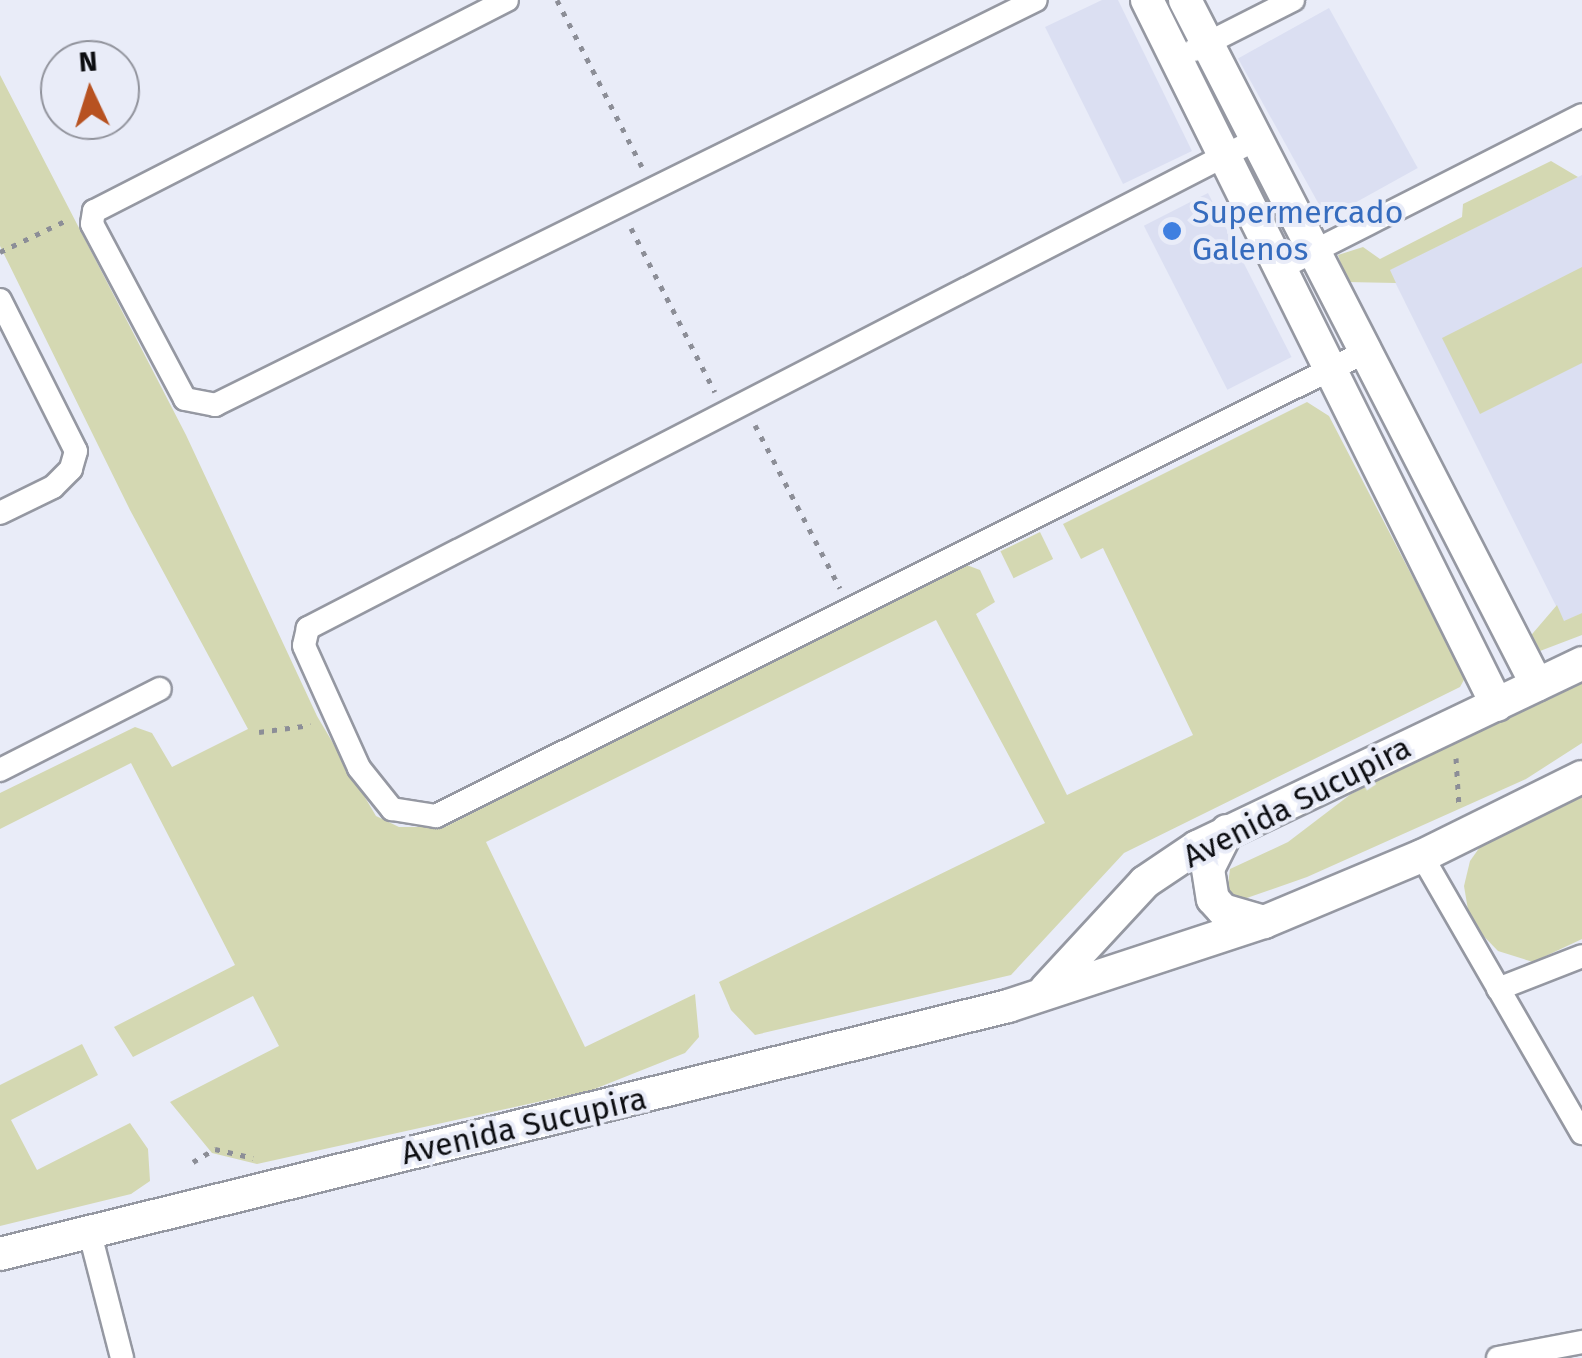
<!DOCTYPE html>
<style>
body{margin:0}
#map{position:relative;width:1582px;height:1358px;overflow:hidden;background:#e9ecf8;font-family:"Fira Sans",sans-serif}
div>[style]{position:absolute}
.built>*{inset:0;background:#dbdff2;transform-origin:0 0}
.green>*{inset:0;background:#d4d8b2;transform-origin:0 0}
.path>*{height:5px;margin-top:-2.5px;transform-origin:0;background:repeating-linear-gradient(90deg,#8c8e97 0 5px,transparent 0 13px)}
.roads{filter:drop-shadow(2px 0 #9598a2) drop-shadow(-2px 0 #9598a2) drop-shadow(0 2px #9598a2) drop-shadow(0 -2px #9598a2)}
.street>*{height:22px;margin:-11px;padding:0 11px;transform-origin:11px;border-radius:11px;background:#fff}
.secondary>*{height:32px;margin:-16px;padding:0 16px;transform-origin:16px;border-radius:16px;background:#fff}
.dots>*{width:28px;height:28px;translate:-50% -50%;box-sizing:border-box;border:5px solid #e9ecf8;border-radius:50%}
span{translate:-50% -50%;white-space:nowrap;text-align:center;line-height:1.15;-webkit-text-stroke:8px #e9ecf8;paint-order:stroke}
.shop-label{font-size:32px;color:#366cbe}
.left{translate:0 -50%;text-align:left}
.street-label{font-size:32px;color:#0c0d11}
.north{position:absolute;left:40px;top:40px;width:100px;height:100px;box-sizing:border-box;background:#e9ecf8;border:2px solid #91939c;border-radius:50%;rotate:356deg;font-size:28px;font-weight:700;line-height:40px;text-align:center;color:#0c0d11}
.north::after{content:'';display:block;margin:auto;width:35px;height:45px;background:#b75221;clip-path:polygon(50% 0,100% 100%,50% 72%,0 100%)}
</style>
<div id="map">
<div class="built">
<i style="clip-path:polygon(1102px 0,1118px 0,1192px 151px,1123px 184px,1045px 27px)"></i>
<i style="left:1329px;top:8px;width:183px;height:104px;rotate:61deg"></i>
<i style="clip-path:polygon(1582px 175px,1582px 613px,1564px 622px,1389px 270px)"></i>
<i style="left:1208px;top:193px;width:184px;height:72px;rotate:63deg"></i>
</div>
<div class="green">
<i style="clip-path:polygon(0 75px,186px 435px,317px 716px,376px 816px,399px 827px,445px 827px,964px 564px,980px 570px,995px 602px,976px 614px,1067px 795px,1193px 735px,1103px 548px,1081px 559px,1063px 524px,1307px 402px,1329px 416px,1465px 678px,1460px 687px,1124px 853px,1011px 975px,755px 1035px,731px 1010px,719px 982px,1045px 823px,936px 620px,486px 842px,585px 1047px,695px 994px,699px 1037px,685px 1053px,592px 1090px,257px 1164px,212px 1153px,170px 1102px,279px 1046px,253px 996px,133px 1057px,114px 1027px,235px 965px,131px 763px,0 829px,0 793px,135px 727px,152px 733px,172px 767px,248px 729px,130px 510px,0 246px)"></i>
<i style="clip-path:polygon(1551px 161px,1578px 177px,1390px 270px,1396px 283px,1347px 282px,1338px 255px,1363px 247px,1380px 259px,1462px 217px,1463px 204px)"></i>
<i style="clip-path:polygon(1582px 267px,1582px 363px,1480px 414px,1442px 338px)"></i>
<i style="left:1040px;top:532px;width:30px;height:44px;rotate:64deg"></i>
<i style="clip-path:polygon(1557px 605px,1564px 621px,1582px 613px,1582px 635px,1540px 651px,1527px 640px)"></i>
<i style="clip-path:polygon(1582px 679px,1582px 743px,1526px 779px,1307px 877px,1241px 900px,1227px 892px,1230px 869px,1288px 842px,1351px 794px)"></i>
<i style="clip-path:polygon(1582px 792px,1582px 939px,1533px 962px,1498px 951px,1470px 922px,1464px 886px,1470px 861px,1487px 837px)"></i>
<i style="clip-path:polygon(82px 1044px,98px 1075px,11px 1120px,37px 1170px,130px 1123px,148px 1149px,150px 1181px,131px 1194px,0 1226px,0 1085px)"></i>
</div>
<div class="path">
<i style="left:557px;top:0;width:187px;rotate:63deg"></i>
<i style="left:631px;top:228px;width:184px;rotate:62.9deg"></i>
<i style="left:0;top:252px;width:76px;rotate:-25.6deg"></i>
<i style="left:755px;top:425px;width:184px;rotate:62.5deg"></i>
<i style="left:259px;top:732px;width:52px;rotate:-7.7deg"></i>
<i style="left:1456px;top:758px;width:49px;rotate:86.5deg"></i>
<i style="left:193px;top:1162px;width:26px;rotate:-31deg"></i>
<i style="left:215px;top:1149px;width:39px;rotate:13deg"></i>
</div>
<div class="roads">
<div class="street">
<i style="left:507px;top:0;width:464px;rotate:152.9deg"></i>
<i style="left:94px;top:211px;width:13px;rotate:99deg"></i>
<i style="left:92px;top:224px;width:198px;rotate:62deg"></i>
<i style="left:185px;top:399px;width:31px;rotate:11deg"></i>
<i style="left:215px;top:405px;width:915px;rotate:-26.26deg"></i>
<i style="left:1194px;top:50px;width:111px;rotate:-26.8deg"></i>
<i style="left:1257px;top:139px;width:1068px;rotate:152.74deg"></i>
<i style="left:308px;top:628px;width:18px;rotate:103deg"></i>
<i style="left:304px;top:646px;width:134px;rotate:65.7deg"></i>
<i style="left:359px;top:768px;width:53px;rotate:51.2deg"></i>
<i style="left:392px;top:809px;width:45px;rotate:9deg"></i>
<i style="left:436px;top:816px;width:1038px;rotate:-26.54deg"></i>
<i style="left:1279px;top:269px;width:340px;rotate:-26.9deg"></i>
<i style="left:0;top:300px;width:169px;rotate:63.3deg"></i>
<i style="left:76px;top:451px;width:19px;rotate:106deg"></i>
<i style="left:71px;top:469px;width:25px;rotate:135deg"></i>
<i style="left:53px;top:487px;width:59px;rotate:153.9deg"></i>
<i style="left:0;top:770px;width:179px;rotate:-26.9deg"></i>
<i style="left:1422px;top:856px;width:320px;rotate:60deg"></i>
<i style="left:1498px;top:989px;width:90px;rotate:-21.4deg"></i>
<i style="left:89px;top:1230px;width:132px;rotate:75.5deg"></i>
<i style="left:1498px;top:1358px;width:86px;rotate:-10.8deg"></i>
</div>
<div class="secondary">
<i style="left:1147px;top:0;width:787px;rotate:63.6deg"></i>
<i style="left:1185px;top:0;width:770px;rotate:62.8deg"></i>
<i style="left:1227px;top:831px;width:42px;rotate:116.6deg"></i>
<i style="left:1208px;top:869px;width:30px;rotate:81deg"></i>
<i style="left:1213px;top:899px;width:15px;rotate:48deg"></i>
<i style="left:1223px;top:910px;width:43px;rotate:16.3deg"></i>
<i style="left:1046px;top:989px;width:146px;rotate:-47.2deg"></i>
<i style="left:1145px;top:882px;width:63px;rotate:-33.9deg"></i>
<i style="left:1197px;top:847px;width:427px;rotate:-25.5deg"></i>
<i style="left:0;top:1254px;width:1038px;rotate:-13.82deg"></i>
<i style="left:1008px;top:1006px;width:269px;rotate:-18.2deg"></i>
<i style="left:1264px;top:922px;width:171px;rotate:-22.7deg"></i>
<i style="left:1422px;top:856px;width:178px;rotate:-26.3deg"></i>
</div>
</div>
<div class="dots">
<i style="left:1172px;top:231px;background:#3f7fe0"></i>
</div>
<div class="shop-label">
<span class="left" style="left:1192px;top:231px">Supermercado<br>Galenos</span>
</div>
<div class="street-label">
<span style="left:1297px;top:802px;rotate:-27deg">Avenida Sucupira</span>
<span style="left:524px;top:1126px;rotate:-13deg">Avenida Sucupira</span>
</div>
<div class="north">N</div>
</div>
